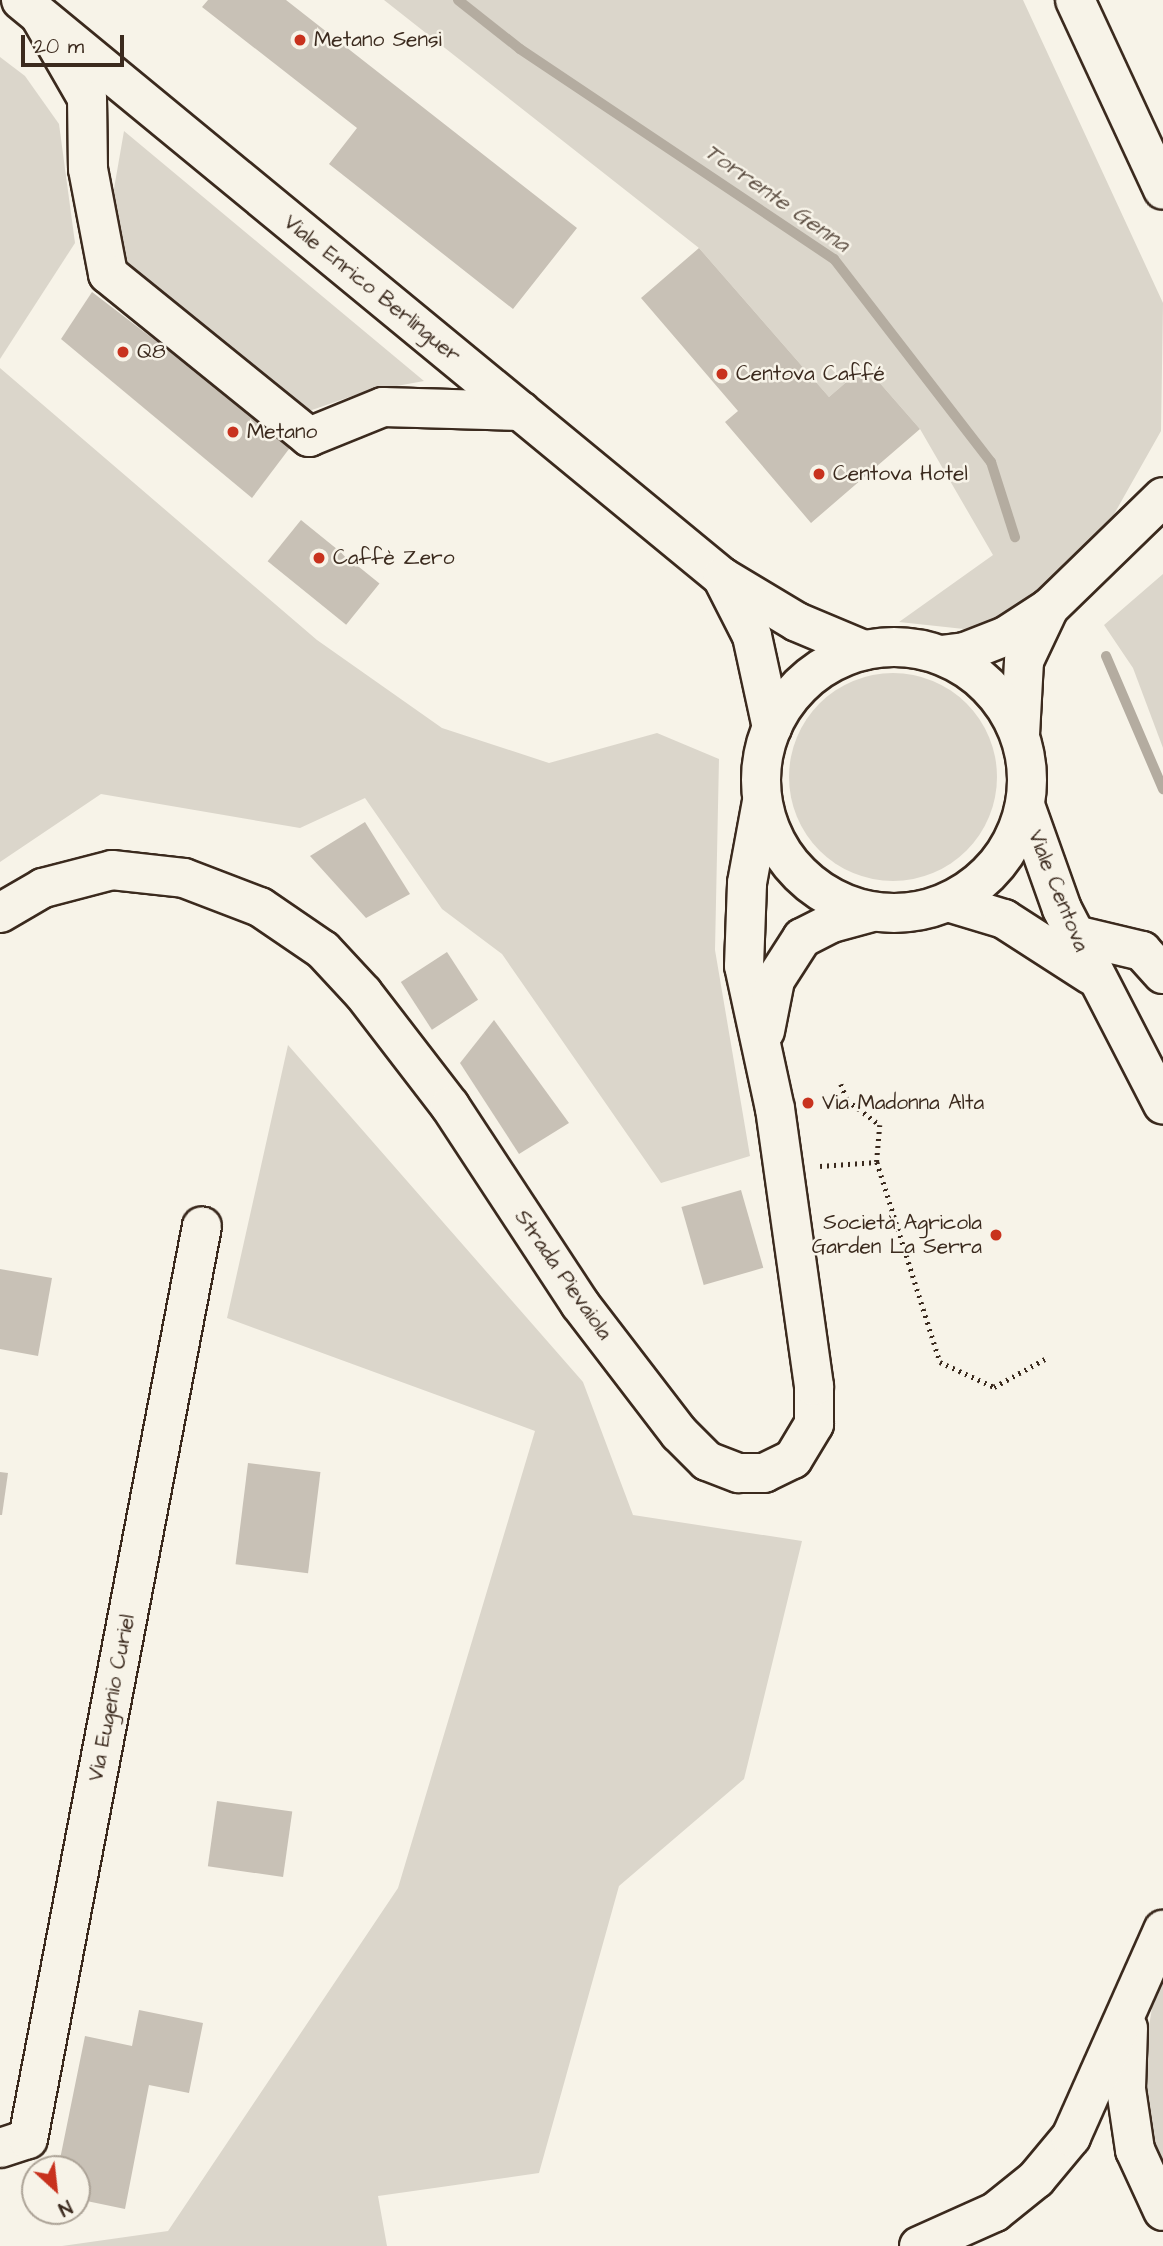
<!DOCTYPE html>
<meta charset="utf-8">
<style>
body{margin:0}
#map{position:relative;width:1163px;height:2246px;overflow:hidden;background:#f7f3e8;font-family:"Architects Daughter",sans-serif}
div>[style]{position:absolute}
.green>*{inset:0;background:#dbd6cb}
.round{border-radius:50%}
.stream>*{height:10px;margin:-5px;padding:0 5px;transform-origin:5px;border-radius:5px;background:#b4aca0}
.building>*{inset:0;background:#c8c1b6;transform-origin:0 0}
.path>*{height:4.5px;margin-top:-2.25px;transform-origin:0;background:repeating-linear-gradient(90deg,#3b2a1e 0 2px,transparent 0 7px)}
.roads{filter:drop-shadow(2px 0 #3b2a1e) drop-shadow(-2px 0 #3b2a1e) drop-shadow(0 2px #3b2a1e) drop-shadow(0 -2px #3b2a1e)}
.minor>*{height:38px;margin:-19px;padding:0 19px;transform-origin:19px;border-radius:19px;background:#f7f3e8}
.major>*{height:38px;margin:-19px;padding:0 19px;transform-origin:19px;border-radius:19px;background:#f7f3e8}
.major>.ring{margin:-19px;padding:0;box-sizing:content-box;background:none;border:38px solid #f7f3e8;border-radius:50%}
.highway>*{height:38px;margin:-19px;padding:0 19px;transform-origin:19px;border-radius:19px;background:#f7f3e8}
.dots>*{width:19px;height:19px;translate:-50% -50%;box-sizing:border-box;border:4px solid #f7f3e8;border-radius:50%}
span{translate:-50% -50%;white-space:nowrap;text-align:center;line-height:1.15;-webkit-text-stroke:5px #f7f3e8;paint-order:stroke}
.poi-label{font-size:21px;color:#3b2a1e}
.left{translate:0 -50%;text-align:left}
.right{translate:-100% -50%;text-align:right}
.street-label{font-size:21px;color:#3b2a1e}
.water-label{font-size:23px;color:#5f5145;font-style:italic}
.north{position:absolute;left:21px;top:2155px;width:70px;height:70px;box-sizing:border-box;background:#f7f3e8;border:2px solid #aca397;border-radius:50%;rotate:153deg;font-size:19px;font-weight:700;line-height:28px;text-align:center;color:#3b2a1e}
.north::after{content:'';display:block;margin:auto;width:24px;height:32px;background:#c8321e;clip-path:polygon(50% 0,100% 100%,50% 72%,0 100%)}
.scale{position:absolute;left:21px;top:35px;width:103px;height:32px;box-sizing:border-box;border:4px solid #3b2a1e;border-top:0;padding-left:9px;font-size:21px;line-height:24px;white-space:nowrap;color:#3b2a1e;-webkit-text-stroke:5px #f7f3e8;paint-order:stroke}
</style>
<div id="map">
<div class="green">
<i style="clip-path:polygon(384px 0,1023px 0,1163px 303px,1161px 431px,1104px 532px,1024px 611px,964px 629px,899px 622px,993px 555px,920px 429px,865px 366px,829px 397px,699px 248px)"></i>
<i style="clip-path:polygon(0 57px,25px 76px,59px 124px,75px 243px,0 359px)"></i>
<i style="clip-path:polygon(124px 131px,424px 381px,364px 392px,309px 411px,116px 253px,107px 229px)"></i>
<i style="clip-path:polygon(0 368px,317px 640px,442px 728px,549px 763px,657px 733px,719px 759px,715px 950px,750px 1156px,661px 1183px,502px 954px,442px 909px,365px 798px,300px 828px,101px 794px,0 862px)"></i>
<i style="clip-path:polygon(1163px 574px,1163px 748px,1133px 668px,1104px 625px)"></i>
<i class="round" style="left:789px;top:673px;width:208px;height:208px"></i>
<i style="clip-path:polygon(288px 1045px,583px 1382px,633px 1515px,802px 1541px,744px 1779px,619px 1886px,539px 2173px,378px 2196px,387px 2246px,62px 2246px,168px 2231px,398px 1888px,535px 1431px,227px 1318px)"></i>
<i style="clip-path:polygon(1163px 1978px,1163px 2163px,1137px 2101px,1155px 1989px)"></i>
</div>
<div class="stream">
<i style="left:458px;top:0;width:79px;rotate:38.3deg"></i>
<i style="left:520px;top:49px;width:378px;rotate:33.8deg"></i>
<i style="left:834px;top:259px;width:257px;rotate:52.3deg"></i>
<i style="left:991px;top:462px;width:79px;rotate:72.3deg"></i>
<i style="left:1106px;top:656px;width:145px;rotate:66.8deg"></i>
</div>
<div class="building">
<i style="clip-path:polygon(208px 0,286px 0,577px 228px,513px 309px,329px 164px,357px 128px,202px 7px)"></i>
<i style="clip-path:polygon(699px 248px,829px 397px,865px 366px,920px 429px,811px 523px,725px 422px,738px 411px,641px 298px)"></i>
<i style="clip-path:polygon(92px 292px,292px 445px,252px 498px,61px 339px)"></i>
<i style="left:301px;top:520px;width:101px;height:53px;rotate:39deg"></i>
<i style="clip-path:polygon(365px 822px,410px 894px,366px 918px,310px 856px)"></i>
<i style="left:447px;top:952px;width:57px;height:55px;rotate:57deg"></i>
<i style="clip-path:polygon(494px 1020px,569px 1123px,519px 1154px,460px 1063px)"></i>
<i style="left:741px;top:1190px;width:81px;height:62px;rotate:74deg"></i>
<i style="clip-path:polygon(0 1269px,52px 1278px,38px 1356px,0 1349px)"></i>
<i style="left:248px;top:1463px;width:73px;height:102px;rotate:7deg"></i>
<i style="clip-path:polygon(0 1472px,8px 1473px,2px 1515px,0 1515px)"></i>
<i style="left:217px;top:1801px;width:76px;height:66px;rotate:8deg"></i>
<i style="clip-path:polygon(139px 2010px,203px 2023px,189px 2093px,149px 2085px,125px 2209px,77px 2199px,77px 2169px,58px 2169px,85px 2036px,132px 2046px)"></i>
</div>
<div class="path">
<i style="left:841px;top:1084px;width:17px;rotate:69deg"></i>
<i style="left:847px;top:1100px;width:41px;rotate:37.1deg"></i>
<i style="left:880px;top:1125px;width:37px;rotate:95deg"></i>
<i style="left:877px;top:1162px;width:210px;rotate:72.5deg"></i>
<i style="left:940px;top:1362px;width:60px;rotate:24.8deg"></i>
<i style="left:994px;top:1387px;width:58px;rotate:-28.8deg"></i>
<i style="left:820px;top:1166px;width:57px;rotate:-4deg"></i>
</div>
<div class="roads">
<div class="minor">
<i style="left:1075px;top:0;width:209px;rotate:65.1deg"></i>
<i style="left:41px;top:18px;width:92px;rotate:60.1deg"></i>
<i style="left:87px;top:98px;width:71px;rotate:89.2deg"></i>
<i style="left:88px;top:169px;width:107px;rotate:79.2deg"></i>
<i style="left:108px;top:274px;width:259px;rotate:39deg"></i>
<i style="left:309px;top:437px;width:80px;rotate:-22.1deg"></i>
<i style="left:383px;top:407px;width:138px;rotate:1.7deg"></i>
<i style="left:941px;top:655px;width:24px;rotate:-7deg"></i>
<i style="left:965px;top:652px;width:44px;rotate:-21.3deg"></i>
<i style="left:1006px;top:636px;width:51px;rotate:-33.1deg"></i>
<i style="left:1049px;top:608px;width:159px;rotate:-44.2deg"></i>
<i style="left:1020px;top:735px;width:74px;rotate:-86.9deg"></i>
<i style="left:1024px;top:661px;width:59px;rotate:-64.7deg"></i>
<i style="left:0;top:913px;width:50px;rotate:-30.2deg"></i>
<i style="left:43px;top:888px;width:71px;rotate:-14.6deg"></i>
<i style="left:112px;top:870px;width:72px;rotate:6.3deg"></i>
<i style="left:184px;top:878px;width:81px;rotate:20.9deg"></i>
<i style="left:260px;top:907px;width:76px;rotate:34.3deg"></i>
<i style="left:323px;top:950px;width:59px;rotate:47.1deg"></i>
<i style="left:363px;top:993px;width:143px;rotate:52.4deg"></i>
<i style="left:450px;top:1106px;width:237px;rotate:56.7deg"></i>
<i style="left:580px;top:1304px;width:163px;rotate:52.5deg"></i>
<i style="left:679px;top:1433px;width:40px;rotate:45deg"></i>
<i style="left:707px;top:1461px;width:34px;rotate:21deg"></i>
<i style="left:739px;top:1473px;width:25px"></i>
<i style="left:764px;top:1473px;width:32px;rotate:-26deg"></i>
<i style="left:793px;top:1459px;width:41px;rotate:-59deg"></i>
<i style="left:814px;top:1424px;width:38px;rotate:-90deg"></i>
<i style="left:814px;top:1386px;width:280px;rotate:-98deg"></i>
<i style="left:775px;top:1109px;width:146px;rotate:-102.2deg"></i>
<i style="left:744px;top:966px;width:83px;rotate:-87.9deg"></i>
<i style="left:747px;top:883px;width:83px;rotate:-79.6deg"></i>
<i style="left:1075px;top:935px;width:69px;rotate:13.4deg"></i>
<i style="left:1142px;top:951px;width:31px;rotate:48deg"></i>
<i style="left:765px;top:1031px;width:52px;rotate:-78.9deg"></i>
<i style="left:775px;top:980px;width:50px;rotate:-57.3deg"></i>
<i style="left:802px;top:938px;width:34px;rotate:-27deg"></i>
<i style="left:832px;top:923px;width:41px;rotate:-15.4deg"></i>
<i style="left:0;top:2148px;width:29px;rotate:-18deg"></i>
<i style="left:28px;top:2139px;width:929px;rotate:-79.21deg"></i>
</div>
<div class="major">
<i style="left:21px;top:0;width:908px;rotate:39.46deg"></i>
<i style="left:722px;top:577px;width:87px;rotate:31deg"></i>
<i style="left:797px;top:622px;width:73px;rotate:22.7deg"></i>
<i style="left:722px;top:577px;width:66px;rotate:63deg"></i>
<i style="left:752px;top:636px;width:94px;rotate:77.7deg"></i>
<i class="ring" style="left:761px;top:647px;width:228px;height:228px"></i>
<i style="left:1025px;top:805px;width:110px;rotate:70.4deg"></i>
<i style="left:1062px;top:909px;width:220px;rotate:62.7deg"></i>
<i style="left:948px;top:902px;width:59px;rotate:16.9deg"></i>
<i style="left:1004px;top:919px;width:103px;rotate:32.8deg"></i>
</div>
<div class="highway">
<i style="left:1128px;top:2028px;width:61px;rotate:91.9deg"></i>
<i style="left:1126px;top:2089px;width:62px;rotate:81.6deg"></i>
<i style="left:1135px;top:2150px;width:67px;rotate:65.3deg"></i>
<i style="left:919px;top:2246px;width:83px;rotate:-24.1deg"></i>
<i style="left:995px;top:2212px;width:53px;rotate:-38.8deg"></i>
<i style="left:1036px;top:2179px;width:55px;rotate:-50.2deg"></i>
<i style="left:1071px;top:2137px;width:227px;rotate:-66deg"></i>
</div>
</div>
<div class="dots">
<i style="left:300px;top:40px;background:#c8321e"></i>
<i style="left:123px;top:352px;background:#c8321e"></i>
<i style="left:722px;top:374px;background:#c8321e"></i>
<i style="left:233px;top:432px;background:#c8321e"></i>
<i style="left:819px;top:474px;background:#c8321e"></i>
<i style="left:319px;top:558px;background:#c8321e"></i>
<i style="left:808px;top:1103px;background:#c8321e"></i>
<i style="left:996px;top:1235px;background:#c8321e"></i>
</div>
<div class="poi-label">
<span class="left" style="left:314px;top:40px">Metano Sensi</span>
<span class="left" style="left:137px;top:352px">Q8</span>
<span class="left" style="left:736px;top:374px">Centova Caffé</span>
<span class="left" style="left:247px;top:432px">Metano</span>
<span class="left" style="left:833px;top:474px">Centova Hotel</span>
<span class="left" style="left:333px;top:558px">Caffè Zero</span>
<span class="left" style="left:822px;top:1103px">Via Madonna Alta</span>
<span class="right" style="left:982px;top:1235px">Società Agricola<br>Garden La Serra</span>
</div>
<div class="street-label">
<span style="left:372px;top:289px;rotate:39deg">Viale Enrico Berlinguer</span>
<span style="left:1058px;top:891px;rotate:68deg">Viale Centova</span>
<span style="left:563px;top:1275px;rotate:55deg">Strada Pievaiola</span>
<span style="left:112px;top:1698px;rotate:-79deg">Via Eugenio Curiel</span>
</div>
<div class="water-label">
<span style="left:777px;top:198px;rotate:35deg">Torrente Genna</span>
</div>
<div class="north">N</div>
<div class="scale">20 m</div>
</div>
